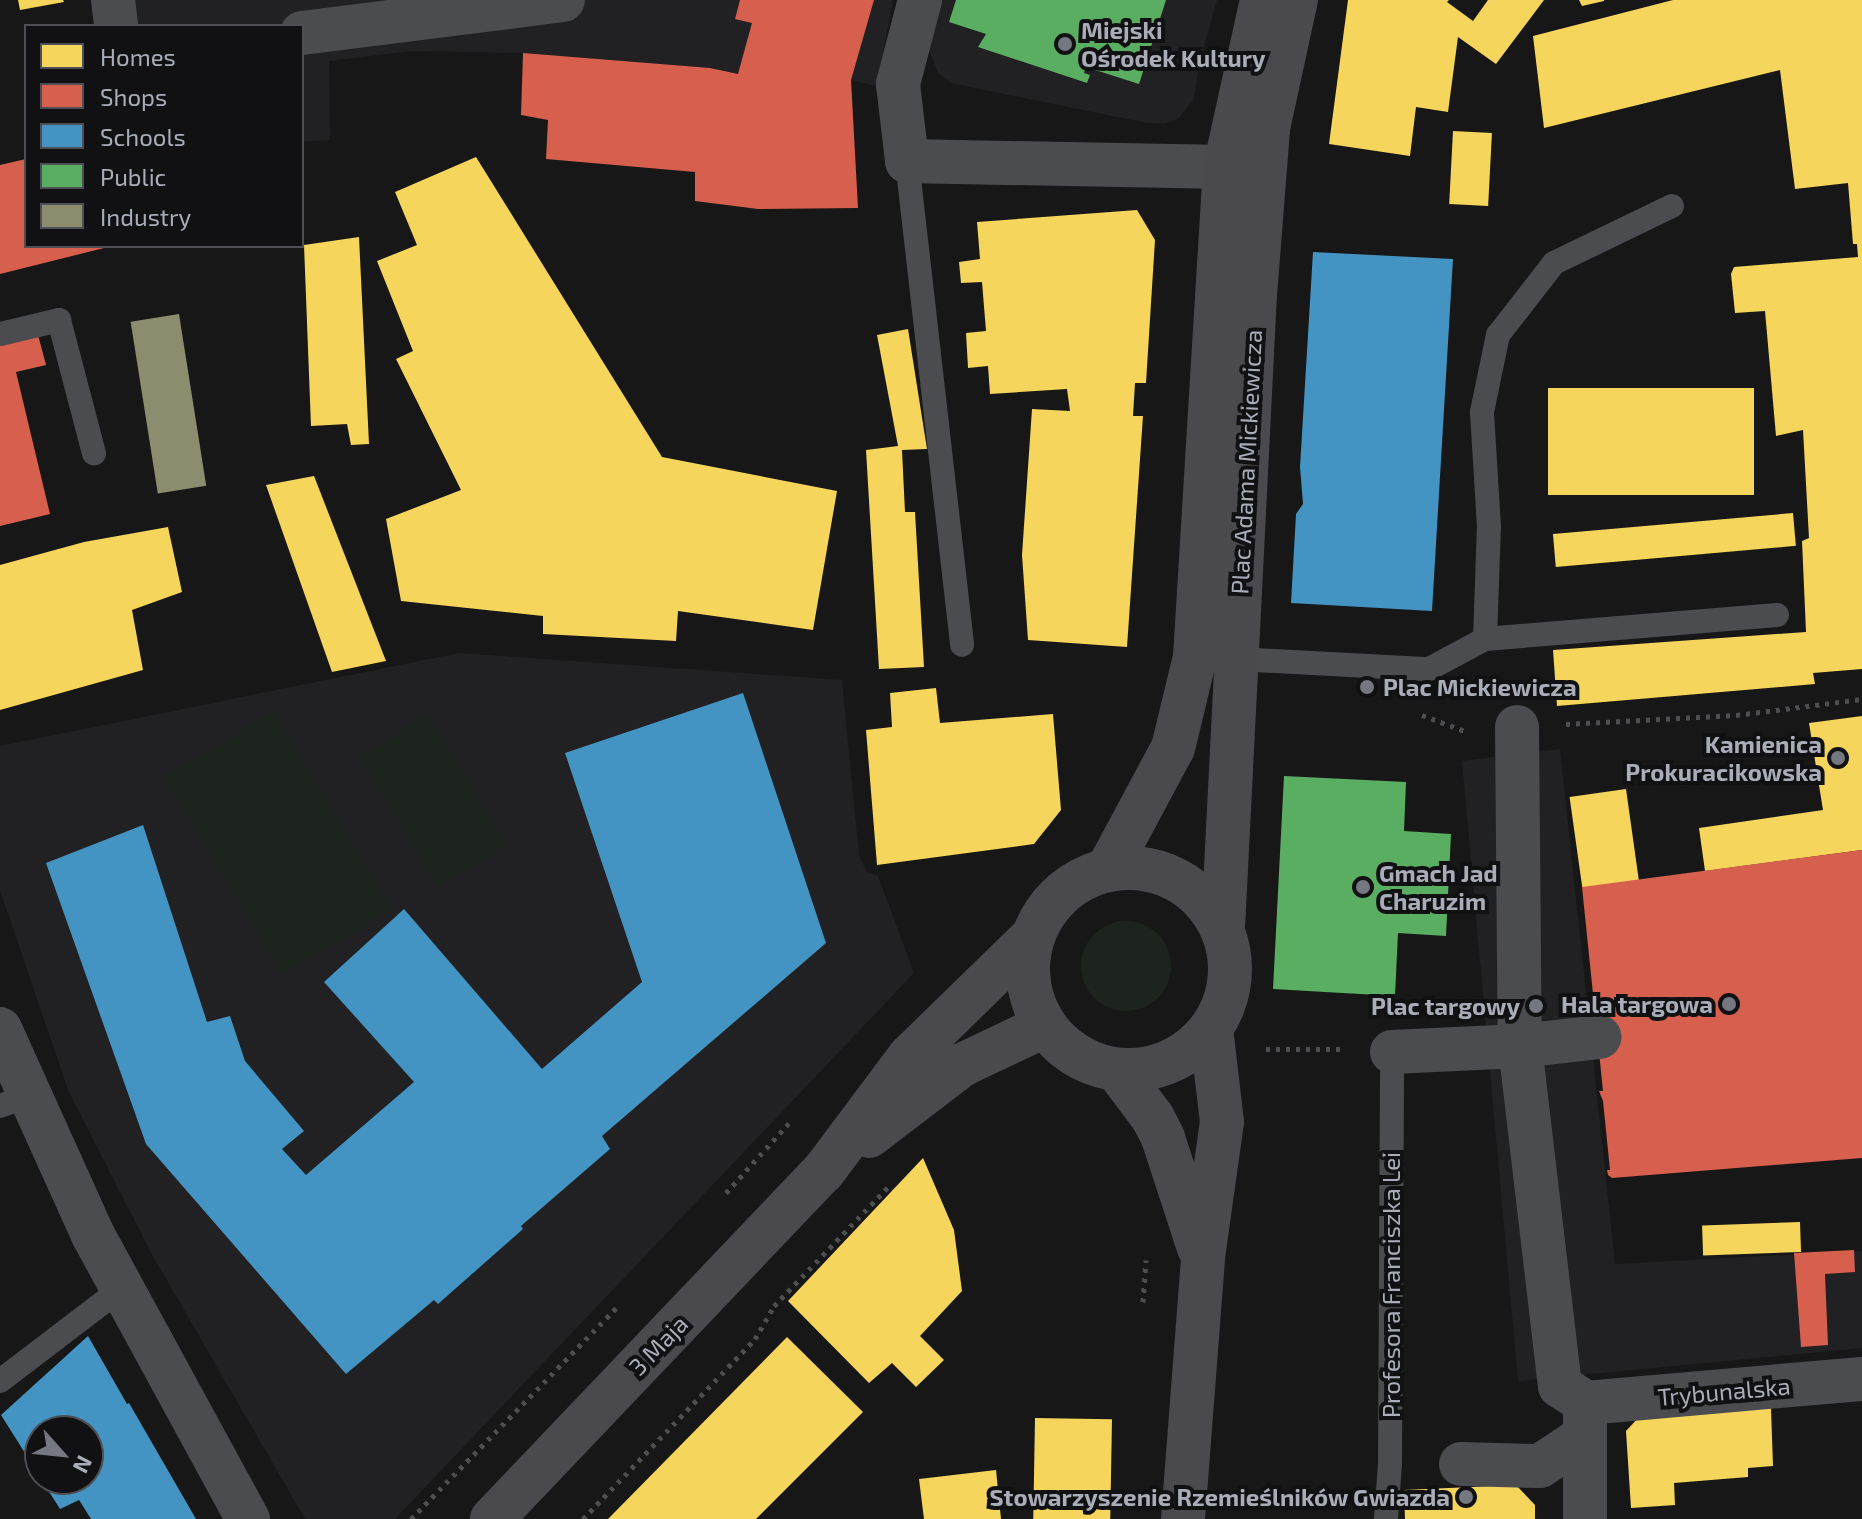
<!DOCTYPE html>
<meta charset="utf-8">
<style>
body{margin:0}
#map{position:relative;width:1862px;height:1519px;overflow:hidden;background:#171717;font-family:"Exo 2",sans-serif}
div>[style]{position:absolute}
.built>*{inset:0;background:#212123}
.green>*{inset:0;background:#1d241e;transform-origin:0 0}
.round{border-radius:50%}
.homes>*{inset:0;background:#f6d55c;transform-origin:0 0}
.shops>*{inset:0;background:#d6604d}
.schools>*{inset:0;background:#4393c3}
.public>*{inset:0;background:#5aae61}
.industry>*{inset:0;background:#8c8c6e;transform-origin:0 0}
.path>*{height:5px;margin-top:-2.5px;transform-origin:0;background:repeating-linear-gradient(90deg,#4d4e52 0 4px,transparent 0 10px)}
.lane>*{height:24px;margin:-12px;padding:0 12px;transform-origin:12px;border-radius:12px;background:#4b4c50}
.street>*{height:44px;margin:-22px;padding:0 22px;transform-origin:22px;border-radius:22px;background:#4b4c50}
.secondary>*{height:44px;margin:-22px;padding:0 22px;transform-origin:22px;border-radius:22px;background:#4a4a4e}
.secondary>.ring{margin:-22px;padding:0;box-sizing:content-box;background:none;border:44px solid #4a4a4e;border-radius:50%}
.dots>*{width:22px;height:22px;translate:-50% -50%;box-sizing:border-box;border:4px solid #111113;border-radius:50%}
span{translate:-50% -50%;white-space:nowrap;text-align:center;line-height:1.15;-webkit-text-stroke:8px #111113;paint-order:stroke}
.poi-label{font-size:24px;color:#a8adb8;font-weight:700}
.left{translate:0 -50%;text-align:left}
.right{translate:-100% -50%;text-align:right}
.street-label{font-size:24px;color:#a8adb8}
.legend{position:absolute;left:24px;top:24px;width:280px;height:224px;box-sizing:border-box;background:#111113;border:2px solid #4d4f55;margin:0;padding:10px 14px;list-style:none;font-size:24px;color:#a8adb8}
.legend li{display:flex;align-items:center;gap:16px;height:40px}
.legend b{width:40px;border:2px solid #4d4f55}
.north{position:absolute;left:24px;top:1415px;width:80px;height:80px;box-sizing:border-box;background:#111113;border:2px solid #4d4f55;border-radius:50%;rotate:117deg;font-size:22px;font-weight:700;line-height:32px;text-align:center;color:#a8adb8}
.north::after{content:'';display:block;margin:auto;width:28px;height:36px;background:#757880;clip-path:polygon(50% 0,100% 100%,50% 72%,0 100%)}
</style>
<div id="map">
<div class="built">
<i style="clip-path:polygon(104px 0,893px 0,877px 86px,851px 80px,738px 74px,710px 68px,523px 53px,411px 51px,329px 61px,330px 140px,302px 142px,302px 26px,108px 26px)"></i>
<i style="clip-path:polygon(932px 0,1217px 0,1199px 65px,1194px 99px,1179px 118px,1165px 124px,1142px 122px,951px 83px,938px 73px,925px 39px)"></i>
<i style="clip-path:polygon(459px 653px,842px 680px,859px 856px,867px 872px,878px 876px,914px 973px,395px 1519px,305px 1519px,150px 1251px,68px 1090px,0 890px,0 746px)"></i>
<i style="clip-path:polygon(1560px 749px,1615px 1264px,1862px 1251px,1862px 1348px,1518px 1381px,1462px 761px)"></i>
</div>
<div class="green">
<i style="left:273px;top:712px;width:230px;height:126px;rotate:59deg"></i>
<i style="left:428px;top:715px;width:152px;height:79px;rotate:59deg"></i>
<i class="round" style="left:1081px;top:921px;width:90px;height:90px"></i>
</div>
<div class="homes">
<i style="clip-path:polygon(18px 0,63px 0,64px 2px,20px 10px)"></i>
<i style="clip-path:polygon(1348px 0,1449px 0,1447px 2px,1473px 21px,1488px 0,1544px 0,1496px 64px,1458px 37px,1448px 112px,1416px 107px,1410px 156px,1329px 144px)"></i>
<i style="clip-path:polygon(1579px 0,1604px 0,1604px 1px,1582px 6px)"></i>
<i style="clip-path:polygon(1673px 0,1862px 0,1862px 669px,1813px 673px,1815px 684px,1557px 706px,1553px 650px,1806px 632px,1802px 541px,1809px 538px,1803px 430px,1776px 436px,1765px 311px,1735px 313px,1731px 274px,1734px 267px,1858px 257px,1857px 244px,1853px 244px,1848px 183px,1795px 189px,1780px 70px,1544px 128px,1533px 36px)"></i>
<i style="left:1453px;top:131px;width:39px;height:73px;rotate:3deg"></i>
<i style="clip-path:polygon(476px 157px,662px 457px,837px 491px,813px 630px,678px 611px,676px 641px,543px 634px,543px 616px,401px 601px,386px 519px,461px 490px,396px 359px,413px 351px,377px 261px,417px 245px,395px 192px)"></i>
<i style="clip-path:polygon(1137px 210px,1155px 240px,1146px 383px,1135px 383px,1133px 416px,1143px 416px,1127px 647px,1028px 640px,1022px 555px,1032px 409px,1070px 411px,1067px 389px,990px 394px,988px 366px,968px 368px,966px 333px,986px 331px,982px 282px,961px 283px,959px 262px,980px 259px,977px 222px)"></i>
<i style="clip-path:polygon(359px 237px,369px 444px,351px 445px,347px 424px,311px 426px,304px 245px)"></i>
<i style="clip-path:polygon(908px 329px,927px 449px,902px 450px,905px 512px,915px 512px,924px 667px,879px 669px,866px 450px,898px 446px,877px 335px)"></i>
<i style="left:1754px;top:388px;width:107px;height:206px;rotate:90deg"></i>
<i style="clip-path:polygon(314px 476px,386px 661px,332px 672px,266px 485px)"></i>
<i style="left:1793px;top:513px;width:33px;height:241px;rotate:85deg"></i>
<i style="clip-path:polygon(168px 527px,182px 592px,132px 610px,143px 670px,0 710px,0 565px,84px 542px)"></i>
<i style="clip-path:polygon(936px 688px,940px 723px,1053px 714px,1061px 810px,1034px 844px,877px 865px,866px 730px,892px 727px,890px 693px)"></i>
<i style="clip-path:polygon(1862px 716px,1862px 850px,1705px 871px,1699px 828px,1823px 810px,1809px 723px)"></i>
<i style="left:1626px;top:789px;width:92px;height:57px;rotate:82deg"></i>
<i style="clip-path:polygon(923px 1158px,954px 1230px,962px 1291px,920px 1336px,944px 1360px,916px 1387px,892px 1363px,869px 1383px,788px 1301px)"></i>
<i style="left:1800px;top:1222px;width:30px;height:98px;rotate:88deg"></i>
<i style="clip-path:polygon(787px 1337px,863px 1412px,756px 1519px,608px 1519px)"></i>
<i style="clip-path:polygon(1771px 1408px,1773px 1466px,1748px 1468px,1748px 1477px,1674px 1483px,1675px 1505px,1631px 1508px,1626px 1431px,1639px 1417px)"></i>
<i style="left:1035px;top:1418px;width:77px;height:101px;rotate:1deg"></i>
<i style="clip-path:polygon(996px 1470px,1001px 1519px,924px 1519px,919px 1479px)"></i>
<i style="clip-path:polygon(1516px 1485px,1535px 1505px,1535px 1519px,1405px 1519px,1404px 1490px)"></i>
</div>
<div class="shops">
<i style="clip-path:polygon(740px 0,874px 0,851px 80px,858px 208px,758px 209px,695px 201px,695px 172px,546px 159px,548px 120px,521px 115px,523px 53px,710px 68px,738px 74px,752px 23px,735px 19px)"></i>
<i style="clip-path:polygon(26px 159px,26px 246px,108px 247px,0 274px,0 165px)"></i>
<i style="clip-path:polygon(38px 335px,46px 365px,16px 372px,50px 514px,0 526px,0 344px)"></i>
<i style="clip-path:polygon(1862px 850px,1862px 1158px,1612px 1178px,1608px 1175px,1607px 1170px,1610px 1170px,1603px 1101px,1599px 1091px,1603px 1091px,1582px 887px)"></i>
<i style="clip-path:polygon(1854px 1250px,1855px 1272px,1825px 1274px,1828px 1345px,1801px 1347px,1794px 1253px)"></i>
</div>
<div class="schools">
<i style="clip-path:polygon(1313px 252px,1453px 259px,1432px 611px,1291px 603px,1296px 514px,1303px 504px,1300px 467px)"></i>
<i style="clip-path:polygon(743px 693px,826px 943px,602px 1136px,610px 1149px,521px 1226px,523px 1229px,438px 1304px,434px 1300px,346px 1374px,146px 1144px,46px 863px,143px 825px,207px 1022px,230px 1016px,245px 1061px,304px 1131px,282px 1149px,306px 1175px,414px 1082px,324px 982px,404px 909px,542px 1069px,642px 982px,565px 753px)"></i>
<i style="clip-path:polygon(88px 1336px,127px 1404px,129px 1403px,196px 1519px,91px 1519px,79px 1500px,60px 1509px,41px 1479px,88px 1479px,88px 1431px,40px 1431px,40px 1477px,1px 1415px)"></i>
</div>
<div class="public">
<i style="clip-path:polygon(956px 0,1166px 0,1139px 84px,1086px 67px,1084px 73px,1090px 75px,1087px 83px,978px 47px,986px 34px,949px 22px)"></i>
<i style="clip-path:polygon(1284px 776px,1406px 782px,1404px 831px,1451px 834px,1446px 936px,1398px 933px,1395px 996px,1273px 989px)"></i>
</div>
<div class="industry">
<i style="left:179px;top:314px;width:174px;height:49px;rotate:81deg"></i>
</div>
<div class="path">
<i style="left:1422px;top:715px;width:46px;rotate:20.4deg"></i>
<i style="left:1566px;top:724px;width:170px;rotate:-3deg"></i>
<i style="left:1736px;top:715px;width:127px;rotate:-7.2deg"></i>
<i style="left:1266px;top:1049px;width:74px"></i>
<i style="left:726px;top:1193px;width:94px;rotate:-48deg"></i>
<i style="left:1143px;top:1302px;width:42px;rotate:-85.9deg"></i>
<i style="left:1271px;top:1493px;width:75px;rotate:0.8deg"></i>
<i style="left:411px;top:1519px;width:296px;rotate:-45.8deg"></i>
<i style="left:583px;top:1519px;width:249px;rotate:-46.3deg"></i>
<i style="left:755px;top:1339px;width:38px;rotate:-60deg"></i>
<i style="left:774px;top:1306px;width:168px;rotate:-46.2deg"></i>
</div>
<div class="lane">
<i style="left:907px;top:161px;width:487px;rotate:83.5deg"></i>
<i style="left:0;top:334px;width:61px;rotate:-13.3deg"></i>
<i style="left:59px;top:320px;width:138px;rotate:75.3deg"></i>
<i style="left:1485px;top:639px;width:112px;rotate:-88deg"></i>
<i style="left:1489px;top:527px;width:115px;rotate:-93.5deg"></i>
<i style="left:1482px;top:412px;width:79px;rotate:-78.3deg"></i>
<i style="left:1498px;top:335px;width:91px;rotate:-52.1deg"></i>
<i style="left:1554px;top:263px;width:131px;rotate:-25.8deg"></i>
<i style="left:1235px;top:659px;width:194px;rotate:3deg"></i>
<i style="left:1429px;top:669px;width:64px;rotate:-28.2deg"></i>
<i style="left:1485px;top:639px;width:293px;rotate:-4.7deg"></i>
<i style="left:0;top:1106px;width:32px;rotate:-20deg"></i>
<i style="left:0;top:1381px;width:153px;rotate:-37.3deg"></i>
<i style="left:1386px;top:1519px;width:56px;rotate:-85.9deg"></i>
<i style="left:1390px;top:1463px;width:411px;rotate:-89.7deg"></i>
</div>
<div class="street">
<i style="left:113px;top:0;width:26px;rotate:83deg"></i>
<i style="left:920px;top:0;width:87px;rotate:104.7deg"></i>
<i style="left:898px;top:84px;width:78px;rotate:83.3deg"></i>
<i style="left:907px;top:161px;width:318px;rotate:1.1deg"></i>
<i style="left:302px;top:33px;width:263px;rotate:-7.2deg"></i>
<i style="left:1517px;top:727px;width:319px;rotate:89.5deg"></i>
<i style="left:1520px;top:1046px;width:342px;rotate:83.3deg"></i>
<i style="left:1560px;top:1386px;width:31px;rotate:33deg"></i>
<i style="left:0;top:1029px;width:226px;rotate:65.7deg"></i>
<i style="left:93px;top:1235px;width:324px;rotate:61.4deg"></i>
<i style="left:1392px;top:1052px;width:128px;rotate:-2.7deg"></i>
<i style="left:1520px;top:1046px;width:80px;rotate:-6.5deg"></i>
<i style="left:1586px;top:1403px;width:277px;rotate:-5deg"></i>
<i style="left:1461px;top:1464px;width:79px;rotate:1.5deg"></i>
<i style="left:1540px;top:1466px;width:54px;rotate:-33.7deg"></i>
<i style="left:1585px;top:1519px;width:105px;rotate:-90deg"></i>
</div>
<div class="secondary">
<i class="ring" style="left:1028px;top:868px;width:158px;height:158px"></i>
<i style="left:1108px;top:869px;width:137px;rotate:-61.8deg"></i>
<i style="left:1173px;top:748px;width:94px;rotate:-76.4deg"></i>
<i style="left:1195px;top:657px;width:491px;rotate:-86.5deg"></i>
<i style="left:1225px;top:167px;width:171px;rotate:-77.5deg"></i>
<i style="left:1223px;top:928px;width:634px;rotate:-87.11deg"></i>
<i style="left:1255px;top:295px;width:168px;rotate:-85.5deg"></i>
<i style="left:1268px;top:128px;width:131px;rotate:-77.7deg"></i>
<i style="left:1117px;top:1070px;width:60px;rotate:53.1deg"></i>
<i style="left:1153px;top:1118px;width:22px;rotate:63deg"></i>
<i style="left:1163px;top:1138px;width:116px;rotate:71.9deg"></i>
<i style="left:869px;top:1136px;width:117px;rotate:-37.4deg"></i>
<i style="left:962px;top:1065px;width:91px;rotate:-25.4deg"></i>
<i style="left:492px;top:1519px;width:480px;rotate:-46.4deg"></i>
<i style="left:823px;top:1172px;width:144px;rotate:-53.2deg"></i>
<i style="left:909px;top:1057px;width:172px;rotate:-44.3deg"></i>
<i style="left:1183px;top:1519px;width:263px;rotate:-85.6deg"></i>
<i style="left:1203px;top:1257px;width:136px;rotate:-82deg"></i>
<i style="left:1222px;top:1122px;width:94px;rotate:-96.7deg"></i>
</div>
<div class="dots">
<i style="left:1065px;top:44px;background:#757880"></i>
<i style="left:1367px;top:687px;background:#757880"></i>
<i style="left:1838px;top:758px;background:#757880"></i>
<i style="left:1363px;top:887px;background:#757880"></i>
<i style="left:1729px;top:1004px;background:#757880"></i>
<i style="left:1536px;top:1006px;background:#757880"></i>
<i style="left:1466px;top:1497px;background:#757880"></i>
</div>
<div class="poi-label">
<span class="left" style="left:1081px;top:44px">Miejski<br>Ośrodek Kultury</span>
<span class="left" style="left:1383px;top:687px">Plac Mickiewicza</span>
<span class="right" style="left:1822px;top:758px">Kamienica<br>Prokuracikowska</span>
<span class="left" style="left:1379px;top:887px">Gmach Jad<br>Charuzim</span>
<span class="right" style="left:1713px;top:1004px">Hala targowa</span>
<span class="right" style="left:1520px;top:1006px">Plac targowy</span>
<span class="right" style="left:1450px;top:1497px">Stowarzyszenie Rzemieślników Gwiazda</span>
</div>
<div class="street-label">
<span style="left:1246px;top:462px;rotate:-87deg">Plac Adama Mickiewicza</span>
<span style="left:1391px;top:1285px;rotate:-90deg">Profesora Franciszka Lei</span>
<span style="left:658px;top:1345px;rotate:-46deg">3 Maja</span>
<span style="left:1724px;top:1391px;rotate:-5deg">Trybunalska</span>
</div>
<ul class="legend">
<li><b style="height:22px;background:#f6d55c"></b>Homes</li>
<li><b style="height:22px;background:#d6604d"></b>Shops</li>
<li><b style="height:22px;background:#4393c3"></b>Schools</li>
<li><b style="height:22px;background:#5aae61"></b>Public</li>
<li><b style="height:22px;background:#8c8c6e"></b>Industry</li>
</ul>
<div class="north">N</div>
</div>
